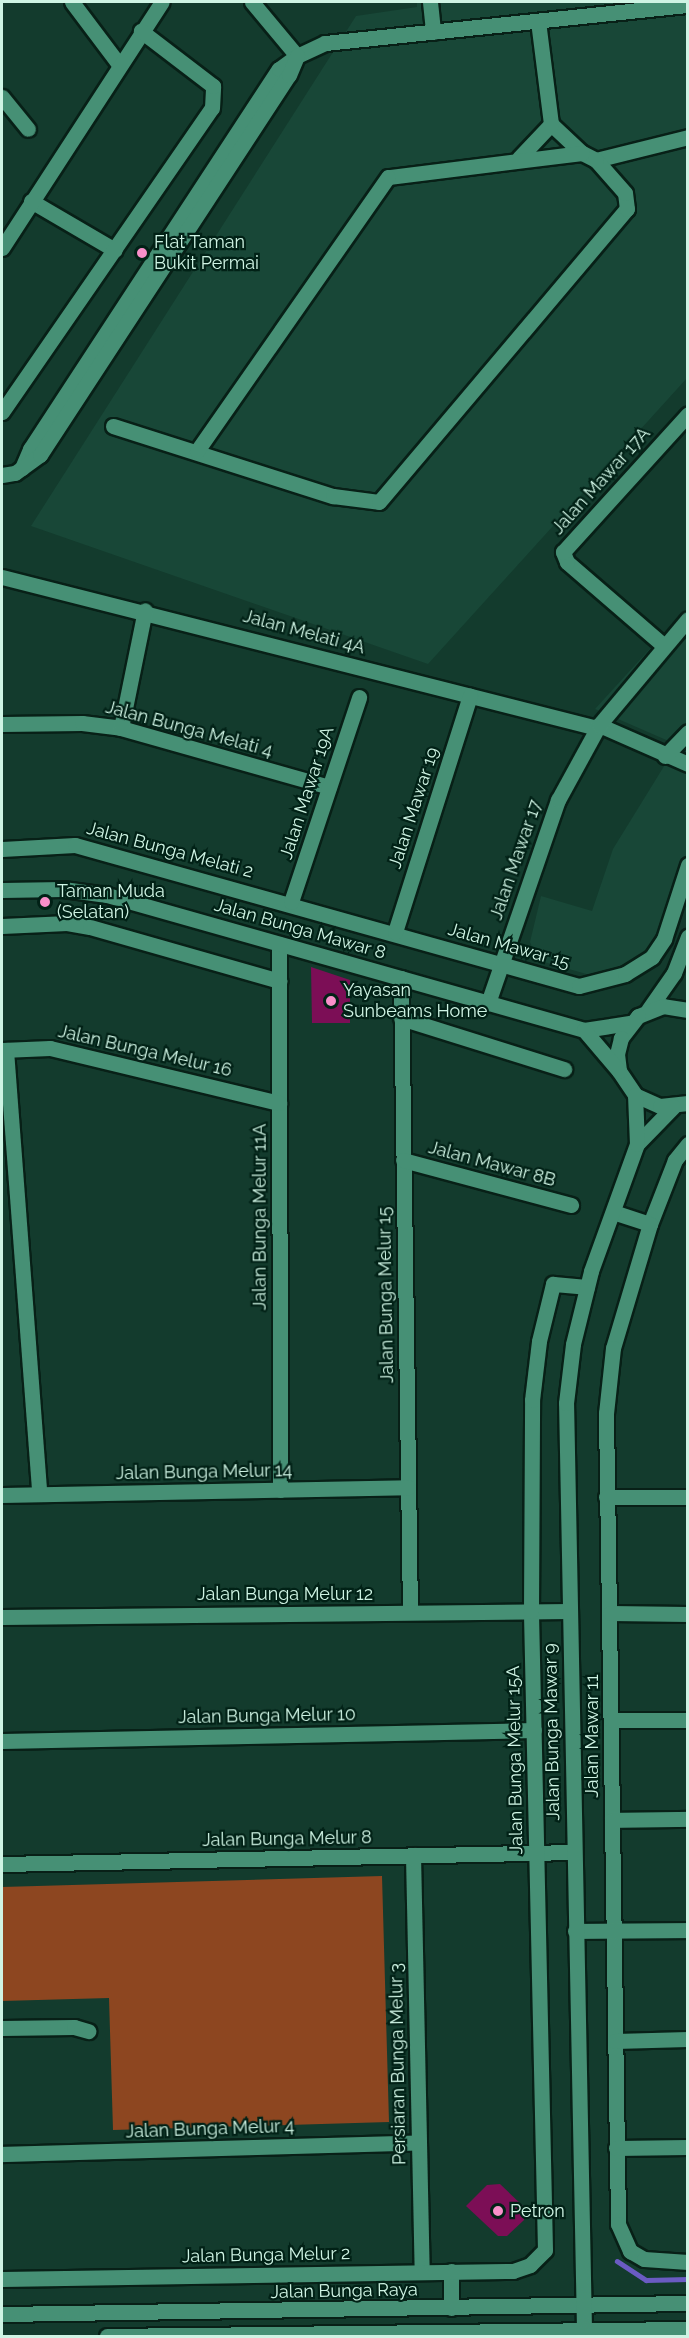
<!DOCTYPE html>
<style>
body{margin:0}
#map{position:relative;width:689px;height:2338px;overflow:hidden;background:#133b2d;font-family:Raleway,sans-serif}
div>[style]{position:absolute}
.built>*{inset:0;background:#184737}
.green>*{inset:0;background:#8d4620}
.stream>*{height:4.5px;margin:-2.25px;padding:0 2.25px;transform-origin:2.25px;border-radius:2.25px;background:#6a5bc2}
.building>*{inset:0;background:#7c0e56}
.roads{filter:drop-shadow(2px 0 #082017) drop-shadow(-2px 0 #082017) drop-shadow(0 2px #082017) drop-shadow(0 -2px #082017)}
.minor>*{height:15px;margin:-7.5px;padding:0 7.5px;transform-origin:7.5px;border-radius:7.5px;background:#469075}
.tertiary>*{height:15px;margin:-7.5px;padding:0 7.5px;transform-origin:7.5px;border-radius:7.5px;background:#469075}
.dots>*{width:16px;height:16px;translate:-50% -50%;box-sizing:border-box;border:3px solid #012116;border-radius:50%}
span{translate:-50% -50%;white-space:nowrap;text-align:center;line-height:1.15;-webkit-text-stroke:4.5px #012116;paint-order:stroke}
.poi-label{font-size:18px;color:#cff4e4}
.left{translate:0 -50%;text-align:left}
.street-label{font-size:18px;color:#cff4e4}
.frame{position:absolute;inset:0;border:3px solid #cff4e4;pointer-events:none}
</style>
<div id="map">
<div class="built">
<i style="clip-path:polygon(417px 2px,687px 2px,687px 378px,428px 664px,31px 526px,356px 16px,417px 7px)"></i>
<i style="clip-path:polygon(687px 608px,687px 749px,595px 709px)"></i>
<i style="clip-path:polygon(666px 763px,687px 771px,687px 855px,661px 934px,649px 952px,597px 977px,537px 960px,530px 942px,541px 896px,592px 911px,613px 849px)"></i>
</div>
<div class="green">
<i style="clip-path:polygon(382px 1876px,389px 2122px,113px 2130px,109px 1998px,2px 2001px,2px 1887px)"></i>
</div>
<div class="stream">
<i style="left:617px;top:2261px;width:35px;rotate:33deg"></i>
<i style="left:646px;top:2280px;width:42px;rotate:-1.4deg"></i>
</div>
<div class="building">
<i style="clip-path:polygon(311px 967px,350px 980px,350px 1023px,312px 1023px)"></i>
<i style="clip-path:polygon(500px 2184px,525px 2208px,524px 2220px,507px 2236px,498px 2236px,466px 2206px,487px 2185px)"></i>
</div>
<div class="roads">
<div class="minor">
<i style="left:72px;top:2px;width:76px;rotate:53deg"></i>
<i style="left:252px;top:2px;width:70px;rotate:50.2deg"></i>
<i style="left:430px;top:2px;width:30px;rotate:84deg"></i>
<i style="left:538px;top:21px;width:104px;rotate:82.8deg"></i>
<i style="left:2px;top:97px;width:41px;rotate:50.9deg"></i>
<i style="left:551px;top:124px;width:42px;rotate:43.1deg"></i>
<i style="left:519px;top:158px;width:47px;rotate:-46.7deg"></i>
<i style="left:596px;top:160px;width:95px;rotate:-14deg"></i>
<i style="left:31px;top:201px;width:97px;rotate:30.3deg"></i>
<i style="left:2px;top:248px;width:293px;rotate:-57deg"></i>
<i style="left:2px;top:412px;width:369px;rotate:-55.4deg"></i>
<i style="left:212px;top:108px;width:22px;rotate:-87deg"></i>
<i style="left:213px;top:86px;width:91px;rotate:-142.6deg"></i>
<i style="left:113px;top:426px;width:231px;rotate:17.7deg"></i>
<i style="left:333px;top:496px;width:46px;rotate:7.4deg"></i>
<i style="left:379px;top:502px;width:384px;rotate:-49.8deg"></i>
<i style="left:627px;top:209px;width:16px;rotate:-97deg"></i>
<i style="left:625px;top:193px;width:44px;rotate:-131.3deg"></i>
<i style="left:596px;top:160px;width:16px;rotate:-153deg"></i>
<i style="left:582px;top:153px;width:195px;rotate:172.9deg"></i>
<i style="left:388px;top:177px;width:334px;rotate:124.9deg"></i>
<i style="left:2px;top:577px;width:614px;rotate:14.24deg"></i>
<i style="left:663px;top:645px;width:127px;rotate:-139.2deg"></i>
<i style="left:567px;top:562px;width:11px;rotate:-112deg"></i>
<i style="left:563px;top:552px;width:186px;rotate:-47.8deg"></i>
<i style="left:2px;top:724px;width:80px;rotate:-0.7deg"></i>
<i style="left:82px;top:723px;width:39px;rotate:7deg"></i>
<i style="left:121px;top:728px;width:216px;rotate:15.8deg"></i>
<i style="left:599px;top:725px;width:97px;rotate:23.7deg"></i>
<i style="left:121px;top:728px;width:120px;rotate:-78.5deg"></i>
<i style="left:665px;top:756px;width:33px;rotate:-46deg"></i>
<i style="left:2px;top:849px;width:73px;rotate:-3.1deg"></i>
<i style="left:75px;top:845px;width:523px;rotate:15.63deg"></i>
<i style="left:579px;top:986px;width:48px;rotate:-14.6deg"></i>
<i style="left:625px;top:974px;width:32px;rotate:-32deg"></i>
<i style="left:652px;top:957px;width:22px;rotate:-56deg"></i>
<i style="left:664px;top:939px;width:78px;rotate:-72deg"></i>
<i style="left:291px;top:902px;width:216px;rotate:-71.6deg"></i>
<i style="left:2px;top:926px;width:65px;rotate:-2.6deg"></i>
<i style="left:67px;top:923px;width:23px;rotate:10deg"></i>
<i style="left:90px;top:927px;width:197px;rotate:15.9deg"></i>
<i style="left:395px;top:932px;width:248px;rotate:-72.4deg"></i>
<i style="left:279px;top:944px;width:546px;rotate:89.9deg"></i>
<i style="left:401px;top:978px;width:634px;rotate:89.19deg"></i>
<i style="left:488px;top:1003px;width:215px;rotate:-71deg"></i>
<i style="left:558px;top:800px;width:85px;rotate:-61.3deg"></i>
<i style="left:599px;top:725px;width:138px;rotate:-50deg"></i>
<i style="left:401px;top:1018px;width:171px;rotate:17.4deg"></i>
<i style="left:2px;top:1050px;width:48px;rotate:-2.4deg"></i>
<i style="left:50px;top:1048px;width:236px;rotate:13.5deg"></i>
<i style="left:6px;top:1050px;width:445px;rotate:85.7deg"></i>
<i style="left:688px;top:1144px;width:21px;rotate:129deg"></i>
<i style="left:675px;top:1160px;width:69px;rotate:111.3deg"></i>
<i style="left:650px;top:1224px;width:129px;rotate:106.6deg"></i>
<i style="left:613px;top:1348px;width:65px;rotate:96.1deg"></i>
<i style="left:606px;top:1413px;width:811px;rotate:89.15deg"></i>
<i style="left:618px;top:2224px;width:30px;rotate:66deg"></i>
<i style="left:630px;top:2251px;width:16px;rotate:30deg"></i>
<i style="left:644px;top:2259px;width:44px;rotate:3.9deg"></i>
<i style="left:403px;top:1160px;width:174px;rotate:15deg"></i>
<i style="left:613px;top:1212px;width:39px;rotate:18deg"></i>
<i style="left:2px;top:1495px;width:406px;rotate:-1.1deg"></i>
<i style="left:606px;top:1497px;width:82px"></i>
<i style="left:610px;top:1613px;width:78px;rotate:0.7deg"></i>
<i style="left:2px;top:1617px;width:567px;rotate:-0.61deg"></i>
<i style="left:611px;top:1720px;width:77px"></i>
<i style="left:2px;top:1741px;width:532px;rotate:-1.18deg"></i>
<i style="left:612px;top:1820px;width:76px;rotate:-0.8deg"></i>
<i style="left:413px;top:1855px;width:416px;rotate:88.8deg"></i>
<i style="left:2px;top:1864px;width:571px;rotate:-1.2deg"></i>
<i style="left:575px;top:1931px;width:113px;rotate:-0.5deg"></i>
<i style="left:2px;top:2028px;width:72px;rotate:-0.8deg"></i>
<i style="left:74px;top:2027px;width:15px;rotate:16deg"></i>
<i style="left:615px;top:2041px;width:73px;rotate:-1.6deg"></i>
<i style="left:616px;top:2148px;width:72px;rotate:-0.8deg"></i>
<i style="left:2px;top:2154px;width:417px;rotate:-1.6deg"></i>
<i style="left:451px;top:2271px;width:37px;rotate:90deg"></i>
<i style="left:2px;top:2279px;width:511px;rotate:-0.9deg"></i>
<i style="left:513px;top:2271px;width:18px;rotate:-19deg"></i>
<i style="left:530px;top:2265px;width:21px;rotate:-45deg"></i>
<i style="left:545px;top:2250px;width:639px;rotate:-91.26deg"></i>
<i style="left:531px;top:1611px;width:211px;rotate:-89.7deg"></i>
<i style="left:532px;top:1400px;width:59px;rotate:-83.2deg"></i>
<i style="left:539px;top:1341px;width:59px;rotate:-76.2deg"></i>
<i style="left:553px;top:1284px;width:34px;rotate:5deg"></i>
</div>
<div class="tertiary">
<i style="left:22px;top:468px;width:21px;rotate:-67deg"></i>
<i style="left:30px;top:449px;width:454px;rotate:-56.8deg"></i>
<i style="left:279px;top:69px;width:22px;rotate:-36deg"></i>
<i style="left:297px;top:56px;width:31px;rotate:-25deg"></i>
<i style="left:325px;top:43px;width:365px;rotate:-6deg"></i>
<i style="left:2px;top:475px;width:13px;rotate:-9deg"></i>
<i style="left:15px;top:473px;width:31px;rotate:-36deg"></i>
<i style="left:40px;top:455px;width:454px;rotate:-56.8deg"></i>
<i style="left:289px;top:75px;width:21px;rotate:-67deg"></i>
<i style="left:2px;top:890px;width:61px;rotate:-0.9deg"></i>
<i style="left:63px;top:889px;width:44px;rotate:7.8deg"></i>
<i style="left:107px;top:895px;width:496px;rotate:15.8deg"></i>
<i style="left:584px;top:1030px;width:46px;rotate:-8.8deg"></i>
<i style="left:648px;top:1010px;width:45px;rotate:-54.9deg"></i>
<i style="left:674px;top:973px;width:39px;rotate:-69deg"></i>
<i style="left:688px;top:1010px;width:25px;rotate:-171deg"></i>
<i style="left:663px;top:1006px;width:27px;rotate:158deg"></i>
<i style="left:638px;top:1016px;width:28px;rotate:128deg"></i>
<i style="left:621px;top:1038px;width:16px;rotate:104deg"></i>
<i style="left:617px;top:1054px;width:17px;rotate:83deg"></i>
<i style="left:619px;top:1071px;width:29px;rotate:56deg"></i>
<i style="left:635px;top:1095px;width:27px;rotate:24deg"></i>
<i style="left:660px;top:1106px;width:28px;rotate:-6deg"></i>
<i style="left:584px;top:1030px;width:54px;rotate:49.5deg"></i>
<i style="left:637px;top:1144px;width:52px;rotate:-45.8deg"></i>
<i style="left:2px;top:2314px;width:686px;rotate:-0.92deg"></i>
<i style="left:584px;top:2329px;width:926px;rotate:-91.11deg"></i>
<i style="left:566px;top:1403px;width:59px;rotate:-83.2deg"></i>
<i style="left:573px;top:1344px;width:75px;rotate:-76.1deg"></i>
<i style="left:591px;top:1271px;width:135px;rotate:-70.1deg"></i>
<i style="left:637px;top:1144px;width:49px;rotate:-92.3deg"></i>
<i style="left:107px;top:2336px;width:581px;rotate:-0.69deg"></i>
</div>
</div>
<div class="dots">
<i style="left:142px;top:253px;background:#f98fca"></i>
<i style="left:45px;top:902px;background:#f98fca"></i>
<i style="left:331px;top:1001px;background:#f98fca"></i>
<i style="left:498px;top:2211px;background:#f98fca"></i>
</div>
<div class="poi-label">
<span class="left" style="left:154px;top:253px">Flat Taman<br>Bukit Permai</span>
<span class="left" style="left:57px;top:902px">Taman Muda<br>(Selatan)</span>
<span class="left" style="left:343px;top:1001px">Yayasan<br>Sunbeams Home</span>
<span class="left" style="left:510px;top:2211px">Petron</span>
</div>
<div class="street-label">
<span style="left:601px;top:481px;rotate:-48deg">Jalan Mawar 17A</span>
<span style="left:304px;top:632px;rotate:15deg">Jalan Melati 4A</span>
<span style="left:189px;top:729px;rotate:15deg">Jalan Bunga Melati 4</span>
<span style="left:307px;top:793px;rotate:-72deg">Jalan Mawar 19A</span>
<span style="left:414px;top:808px;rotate:-72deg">Jalan Mawar 19</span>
<span style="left:170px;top:850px;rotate:15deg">Jalan Bunga Melati 2</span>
<span style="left:516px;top:860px;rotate:-71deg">Jalan Mawar 17</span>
<span style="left:300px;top:929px;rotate:16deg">Jalan Bunga Mawar 8</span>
<span style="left:509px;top:946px;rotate:16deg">Jalan Mawar 15</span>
<span style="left:145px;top:1051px;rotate:13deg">Jalan Bunga Melur 16</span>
<span style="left:492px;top:1164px;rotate:15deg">Jalan Mawar 8B</span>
<span style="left:260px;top:1217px;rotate:-90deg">Jalan Bunga Melur 11A</span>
<span style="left:386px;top:1295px;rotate:-91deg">Jalan Bunga Melur 15</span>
<span style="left:204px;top:1472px;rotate:-1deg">Jalan Bunga Melur 14</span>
<span style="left:285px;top:1594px">Jalan Bunga Melur 12</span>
<span style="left:267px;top:1716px;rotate:-1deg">Jalan Bunga Melur 10</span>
<span style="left:552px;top:1732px;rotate:-91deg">Jalan Bunga Mawar 9</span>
<span style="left:592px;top:1736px;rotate:-90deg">Jalan Mawar 11</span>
<span style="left:515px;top:1760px;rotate:-91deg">Jalan Bunga Melur 15A</span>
<span style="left:287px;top:1839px;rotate:-1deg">Jalan Bunga Melur 8</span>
<span style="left:398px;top:2064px;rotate:-91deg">Persiaran Bunga Melur 3</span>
<span style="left:210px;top:2129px;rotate:-2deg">Jalan Bunga Melur 4</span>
<span style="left:266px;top:2255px;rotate:-1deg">Jalan Bunga Melur 2</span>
<span style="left:344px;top:2291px;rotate:-1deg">Jalan Bunga Raya</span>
</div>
<div class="frame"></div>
</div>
